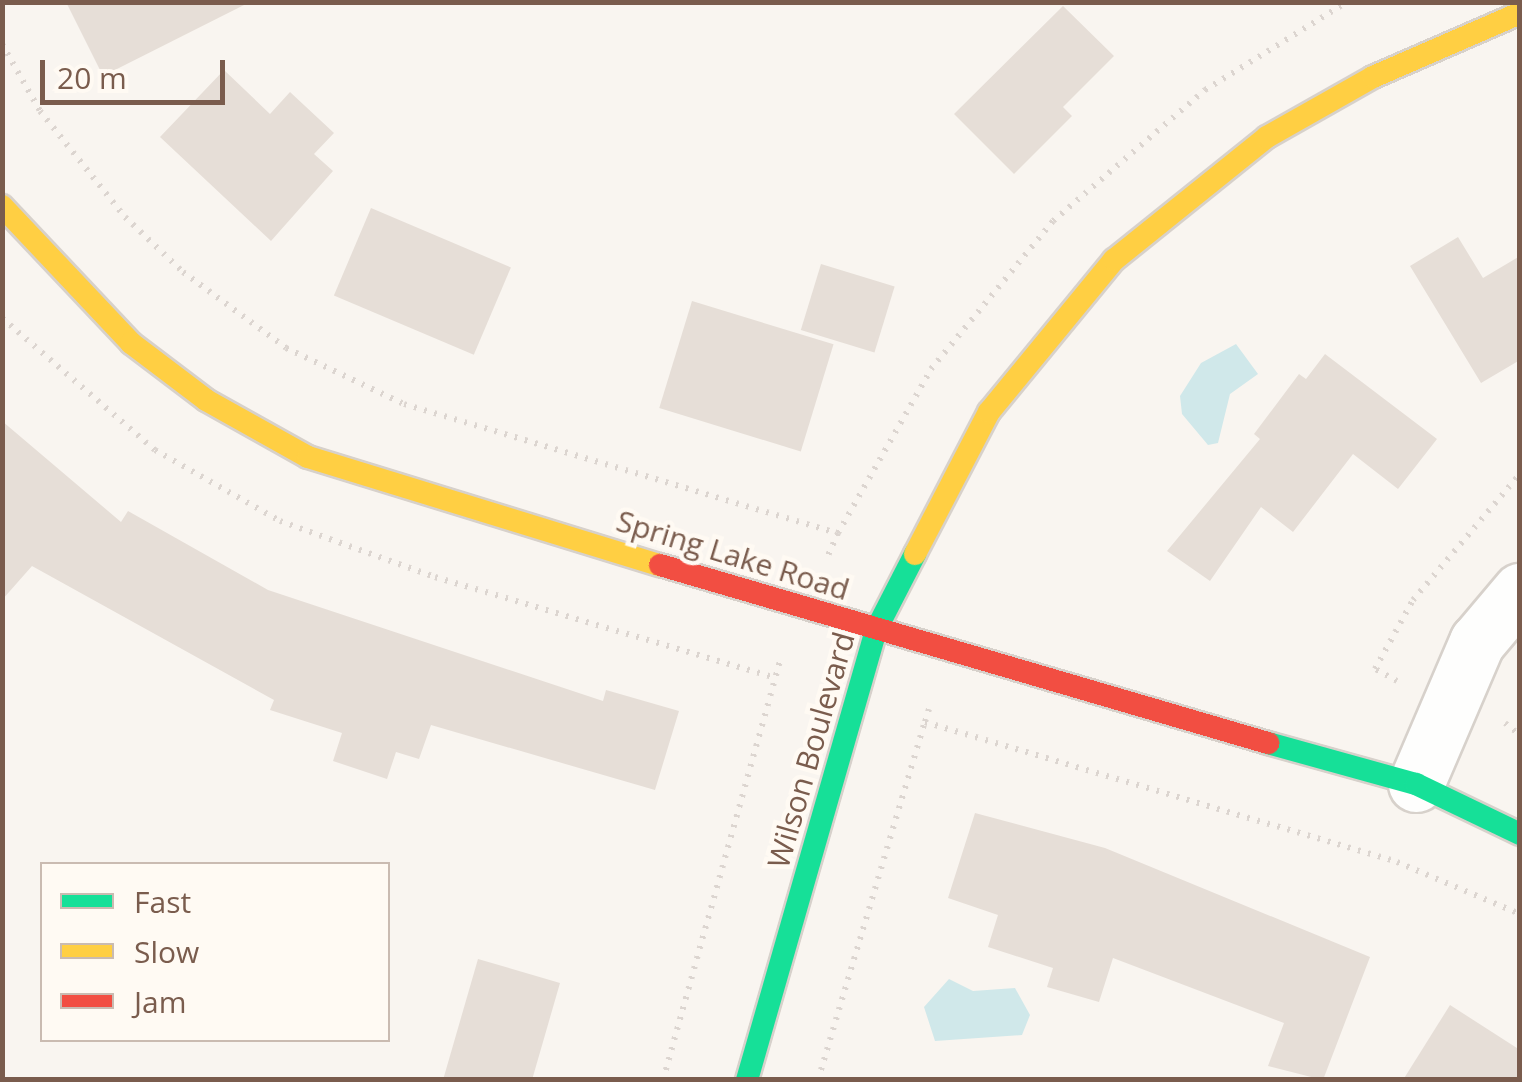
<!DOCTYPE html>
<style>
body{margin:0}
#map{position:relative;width:1522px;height:1082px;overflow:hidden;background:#f9f5f0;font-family:"Open Sans",sans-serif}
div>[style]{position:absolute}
.water>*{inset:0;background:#d0e8ea}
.building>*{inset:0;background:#e6ded7;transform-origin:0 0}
.path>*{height:6px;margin-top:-3px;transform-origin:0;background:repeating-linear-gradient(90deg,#dcd5d0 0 2.5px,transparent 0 10.5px)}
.roads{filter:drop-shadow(2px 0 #d7d1cb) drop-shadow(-2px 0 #d7d1cb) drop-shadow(0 2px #d7d1cb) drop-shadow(0 -2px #d7d1cb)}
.street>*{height:55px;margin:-27.5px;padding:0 27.5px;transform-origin:27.5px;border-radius:27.5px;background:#fefefd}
.fast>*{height:22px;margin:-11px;padding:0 11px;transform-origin:11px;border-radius:11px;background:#16e098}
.slow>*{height:22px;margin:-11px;padding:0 11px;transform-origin:11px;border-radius:11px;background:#ffcf43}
.jam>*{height:22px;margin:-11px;padding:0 11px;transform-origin:11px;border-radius:11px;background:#f24e42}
span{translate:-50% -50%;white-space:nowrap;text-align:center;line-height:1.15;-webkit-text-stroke:9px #fffaf3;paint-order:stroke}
.street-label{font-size:30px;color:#7a5c4d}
.frame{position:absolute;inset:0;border:5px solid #7a5c4d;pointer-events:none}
.legend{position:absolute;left:40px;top:862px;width:350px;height:180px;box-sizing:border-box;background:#fffaf3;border:2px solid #cabbb1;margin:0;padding:12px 18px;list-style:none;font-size:30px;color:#7a5c4d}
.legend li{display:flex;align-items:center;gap:20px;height:50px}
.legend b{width:50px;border:2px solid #cabbb1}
.scale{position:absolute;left:40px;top:60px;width:185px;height:45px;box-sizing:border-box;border:5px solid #7a5c4d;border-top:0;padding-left:12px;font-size:30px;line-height:35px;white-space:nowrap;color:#7a5c4d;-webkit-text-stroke:8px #fffaf3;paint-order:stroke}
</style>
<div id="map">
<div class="water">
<i style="clip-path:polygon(1236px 344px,1258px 374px,1230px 394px,1218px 443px,1208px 445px,1182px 414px,1180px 396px,1201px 363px)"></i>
<i style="clip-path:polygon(949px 979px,973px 991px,1015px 988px,1030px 1015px,1022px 1035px,935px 1041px,924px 1007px)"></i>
</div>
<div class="building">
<i style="clip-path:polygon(66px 2px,250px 2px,103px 76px)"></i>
<i style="clip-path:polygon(1063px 6px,1114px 56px,1063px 107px,1072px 116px,1014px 174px,954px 114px)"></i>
<i style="clip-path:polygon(224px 70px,270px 114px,290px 92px,334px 133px,314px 154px,333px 171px,271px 241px,160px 137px)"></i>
<i style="left:371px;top:208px;width:152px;height:95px;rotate:23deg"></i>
<i style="clip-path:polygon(1458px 237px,1483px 278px,1520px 256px,1520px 360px,1481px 383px,1410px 266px)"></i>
<i style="left:821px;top:264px;width:77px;height:69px;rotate:17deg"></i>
<i style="left:692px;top:301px;width:148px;height:112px;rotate:17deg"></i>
<i style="clip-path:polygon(1325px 354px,1437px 439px,1398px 489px,1353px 454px,1293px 532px,1261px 507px,1210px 581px,1167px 551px,1260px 439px,1254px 434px,1299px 374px,1306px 379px)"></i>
<i style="clip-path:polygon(2px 421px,121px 522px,128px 511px,268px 590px,603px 701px,606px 690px,679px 711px,655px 790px,431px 725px,419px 759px,396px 752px,387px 779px,333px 761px,342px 733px,270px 710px,274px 700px,32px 566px,2px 600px)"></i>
<i style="clip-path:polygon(975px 813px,1105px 848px,1370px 957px,1323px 1080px,1268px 1066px,1284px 1023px,1113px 958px,1099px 1002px,1047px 987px,1053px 968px,988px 947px,998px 915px,948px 898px)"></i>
<i style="clip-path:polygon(478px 959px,560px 983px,532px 1080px,443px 1080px)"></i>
<i style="clip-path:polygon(1450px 1005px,1520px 1050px,1520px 1080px,1403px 1080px)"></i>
</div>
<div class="path">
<i style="left:2px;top:44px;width:77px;rotate:60.4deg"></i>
<i style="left:40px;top:111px;width:136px;rotate:51.3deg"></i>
<i style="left:125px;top:217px;width:80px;rotate:43.5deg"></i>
<i style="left:183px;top:272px;width:128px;rotate:36.4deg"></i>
<i style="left:286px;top:348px;width:131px;rotate:25.4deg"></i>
<i style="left:404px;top:404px;width:453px;rotate:16.6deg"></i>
<i style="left:838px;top:533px;width:24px;rotate:114deg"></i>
<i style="left:2px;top:318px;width:202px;rotate:40.8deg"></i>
<i style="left:155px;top:450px;width:144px;rotate:29.6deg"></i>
<i style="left:280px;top:521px;width:165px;rotate:19.9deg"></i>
<i style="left:435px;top:577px;width:355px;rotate:16.5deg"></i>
<i style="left:838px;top:533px;width:189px;rotate:-60.4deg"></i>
<i style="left:931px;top:369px;width:192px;rotate:-50.5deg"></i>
<i style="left:1053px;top:221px;width:201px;rotate:-40.8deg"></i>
<i style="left:1205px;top:90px;width:167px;rotate:-31.8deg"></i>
<i style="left:1397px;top:681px;width:25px;rotate:-151deg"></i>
<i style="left:1375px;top:669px;width:79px;rotate:-61.2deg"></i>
<i style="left:1413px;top:600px;width:165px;rotate:-49.7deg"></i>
<i style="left:929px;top:709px;width:14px;rotate:107deg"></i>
<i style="left:925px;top:722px;width:492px;rotate:16.5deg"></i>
<i style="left:1397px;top:862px;width:134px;rotate:22.9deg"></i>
<i style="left:1505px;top:723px;width:19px;rotate:39deg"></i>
<i style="left:663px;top:1080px;width:434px;rotate:-74.4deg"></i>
<i style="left:818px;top:1080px;width:374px;rotate:-73.4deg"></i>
</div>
<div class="roads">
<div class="street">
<i style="left:1416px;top:784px;width:155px;rotate:-66.8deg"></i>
<i style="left:1477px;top:642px;width:67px;rotate:-49.9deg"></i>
</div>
<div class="fast">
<i style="left:1268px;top:743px;width:154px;rotate:15.5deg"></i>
<i style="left:1416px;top:784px;width:115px;rotate:25.7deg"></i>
<i style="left:747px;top:1080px;width:468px;rotate:-74deg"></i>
<i style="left:876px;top:630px;width:85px;rotate:-62.8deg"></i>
</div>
<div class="slow">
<i style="left:2px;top:206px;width:188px;rotate:46.7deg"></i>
<i style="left:131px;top:343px;width:94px;rotate:37.2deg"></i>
<i style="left:206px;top:400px;width:117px;rotate:29.2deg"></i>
<i style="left:308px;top:457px;width:368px;rotate:17.1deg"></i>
<i style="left:915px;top:554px;width:160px;rotate:-62.5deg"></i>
<i style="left:989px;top:412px;width:197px;rotate:-50.6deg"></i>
<i style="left:1114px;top:260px;width:196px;rotate:-38.8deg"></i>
<i style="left:1267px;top:137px;width:122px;rotate:-29.5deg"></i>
<i style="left:1373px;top:77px;width:160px;rotate:-23.5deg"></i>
</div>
<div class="jam">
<i style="left:660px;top:565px;width:634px;rotate:16.32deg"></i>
</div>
</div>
<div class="street-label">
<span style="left:733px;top:555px;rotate:17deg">Spring Lake Road</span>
<span style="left:811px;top:750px;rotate:-74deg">Wilson Boulevard</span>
</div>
<div class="frame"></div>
<ul class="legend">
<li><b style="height:12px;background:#16e098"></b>Fast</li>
<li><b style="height:12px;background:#ffcf43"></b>Slow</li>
<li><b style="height:12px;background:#f24e42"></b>Jam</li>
</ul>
<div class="scale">20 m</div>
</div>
